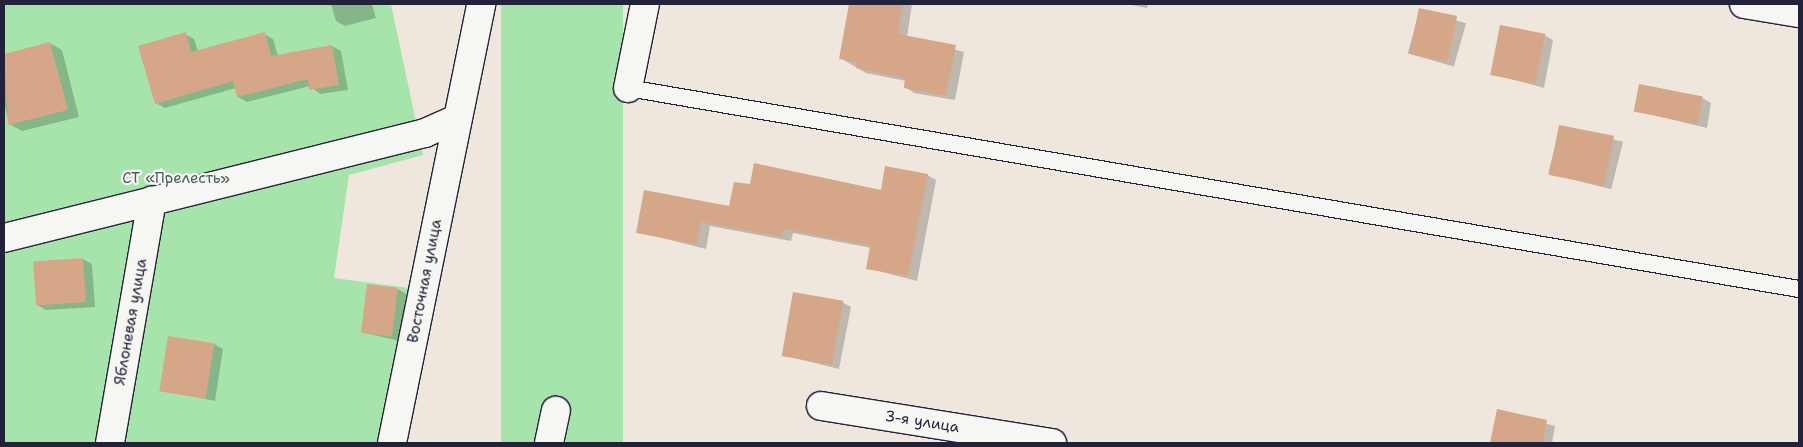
<!DOCTYPE html>
<meta charset="utf-8">
<style>
body{margin:0}
#map{position:relative;width:1803px;height:447px;overflow:hidden;background:#efe6dd;font-family:"Shantell Sans",sans-serif}
div>[style]{position:absolute}
.green>*{inset:0;background:#a7e4ab;transform-origin:0 0}
.shadow>*{inset:0;background:#0003;transform-origin:0 0}
.building>*{inset:0;background:#d5a687;transform-origin:0 0}
.roads{filter:drop-shadow(1px 0 #22223b) drop-shadow(-1px 0 #22223b) drop-shadow(0 1px #22223b) drop-shadow(0 -1px #22223b)}
.lane>*{height:16px;margin:-8px;padding:0 8px;transform-origin:8px;border-radius:8px;background:#f6f6f2}
.street>*{height:28px;margin:-14px;padding:0 14px;transform-origin:14px;border-radius:14px;background:#f6f6f2}
span{translate:-50% -50%;white-space:nowrap;text-align:center;line-height:1.15;-webkit-text-stroke:4.5px #f6f6f2;paint-order:stroke}
.park-label{font-size:15px;color:#4a5c5d}
.street-label{font-size:15px;color:#22223b}
.frame{position:absolute;inset:0;border:5px solid #22223b;pointer-events:none}
</style>
<div id="map">
<div class="green">
<i style="clip-path:polygon(4px 4px,391px 4px,423px 155px,349px 175px,334px 278px,409px 288px,379px 443px,4px 443px)"></i>
<i style="left:501px;top:4px;width:122px;height:448px"></i>
</div>
<div class="shadow">
<i style="clip-path:polygon(331px 4px,372px 4px,376px 18px,345px 26px,336px 21px)"></i>
<i style="clip-path:polygon(850px 4px,912px 4px,907px 37px,964px 52px,955px 100px,914px 93px,905px 87px,906px 81px,866px 73px,840px 58px)"></i>
<i style="clip-path:polygon(1126px 4px,1148px 4px,1147px 8px)"></i>
<i style="left:1420px;top:10px;width:48px;height:45px;rotate:16deg"></i>
<i style="clip-path:polygon(185px 34px,194px 39px,198px 51px,264px 34px,273px 39px,278px 56px,332px 46px,341px 51px,348px 90px,320px 94px,310px 86px,247px 102px,238px 97px,236px 88px,165px 108px,156px 103px)"></i>
<i style="clip-path:polygon(1544px 35px,1553px 40px,1544px 88px,1492px 74px)"></i>
<i style="clip-path:polygon(50px 43px,62px 50px,79px 117px,22px 131px,9px 124px,4px 102px,4px 55px)"></i>
<i style="clip-path:polygon(1702px 98px,1711px 103px,1707px 128px,1636px 111px)"></i>
<i style="left:1560px;top:126px;width:65px;height:49px;rotate:14deg"></i>
<i style="clip-path:polygon(927px 175px,936px 180px,917px 281px,867px 268px,871px 248px,793px 233px,791px 241px,710px 226px,706px 249px,638px 232px,730px 208px,751px 186px,882px 191px)"></i>
<i style="clip-path:polygon(83px 259px,92px 264px,95px 307px,46px 310px,37px 305px)"></i>
<i style="clip-path:polygon(398px 289px,406px 294px,400px 341px,361px 332px)"></i>
<i style="clip-path:polygon(842px 302px,851px 307px,839px 369px,782px 355px)"></i>
<i style="clip-path:polygon(214px 344px,223px 349px,215px 401px,162px 390px)"></i>
<i style="clip-path:polygon(1498px 411px,1555px 426px,1552px 443px,1491px 443px)"></i>
</div>
<div class="building">
<i style="clip-path:polygon(849px 4px,903px 4px,898px 34px,956px 45px,946px 96px,904px 88px,905px 78px,856px 68px,857px 62px,839px 59px)"></i>
<i style="left:1419px;top:8px;width:39px;height:47px;rotate:12deg"></i>
<i style="left:1500px;top:25px;width:46px;height:51px;rotate:11deg"></i>
<i style="clip-path:polygon(186px 32px,191px 52px,265px 32px,271px 56px,332px 45px,339px 85px,309px 90px,308px 79px,237px 97px,233px 81px,155px 104px,138px 46px)"></i>
<i style="clip-path:polygon(50px 42px,68px 110px,8px 125px,4px 54px)"></i>
<i style="left:1639px;top:84px;width:65px;height:28px;rotate:11deg"></i>
<i style="left:1559px;top:125px;width:56px;height:51px;rotate:11deg"></i>
<i style="clip-path:polygon(754px 163px,881px 190px,885px 166px,928px 174px,908px 276px,866px 269px,870px 246px,784px 229px,782px 237px,701px 222px,697px 244px,636px 233px,644px 190px,729px 206px,734px 182px,750px 184px)"></i>
<i style="left:83px;top:258px;width:44px;height:50px;rotate:86deg"></i>
<i style="left:367px;top:284px;width:31px;height:49px;rotate:7deg"></i>
<i style="left:793px;top:292px;width:51px;height:65px;rotate:10deg"></i>
<i style="left:168px;top:336px;width:47px;height:56px;rotate:9deg"></i>
<i style="clip-path:polygon(1497px 409px,1547px 420px,1542px 443px,1490px 443px)"></i>
</div>
<div class="roads">
<div class="lane">
<i style="left:628px;top:88px;width:1188px;rotate:9.74deg"></i>
</div>
<div class="street">
<i style="left:1744px;top:4px;width:56px;rotate:9.3deg"></i>
<i style="left:628px;top:88px;width:86px;rotate:-78.6deg"></i>
<i style="left:4px;top:238px;width:434px;rotate:-14deg"></i>
<i style="left:425px;top:133px;width:35px;rotate:-24deg"></i>
<i style="left:821px;top:406px;width:234px;rotate:9.1deg"></i>
<i style="left:110px;top:443px;width:246px;rotate:-80.2deg"></i>
<i style="left:392px;top:443px;width:448px;rotate:-78.5deg"></i>
<i style="left:549px;top:443px;width:33px;rotate:-78deg"></i>
</div>
</div>
<div class="park-label">
<span style="left:176px;top:179px">СТ «Прелесть»</span>
</div>
<div class="street-label">
<span style="left:425px;top:281px;rotate:-79deg">Восточная улица</span>
<span style="left:131px;top:322px;rotate:-80deg">Яблоневая улица</span>
<span style="left:922px;top:422px;rotate:9deg">3-я улица</span>
</div>
<div class="frame"></div>
</div>
